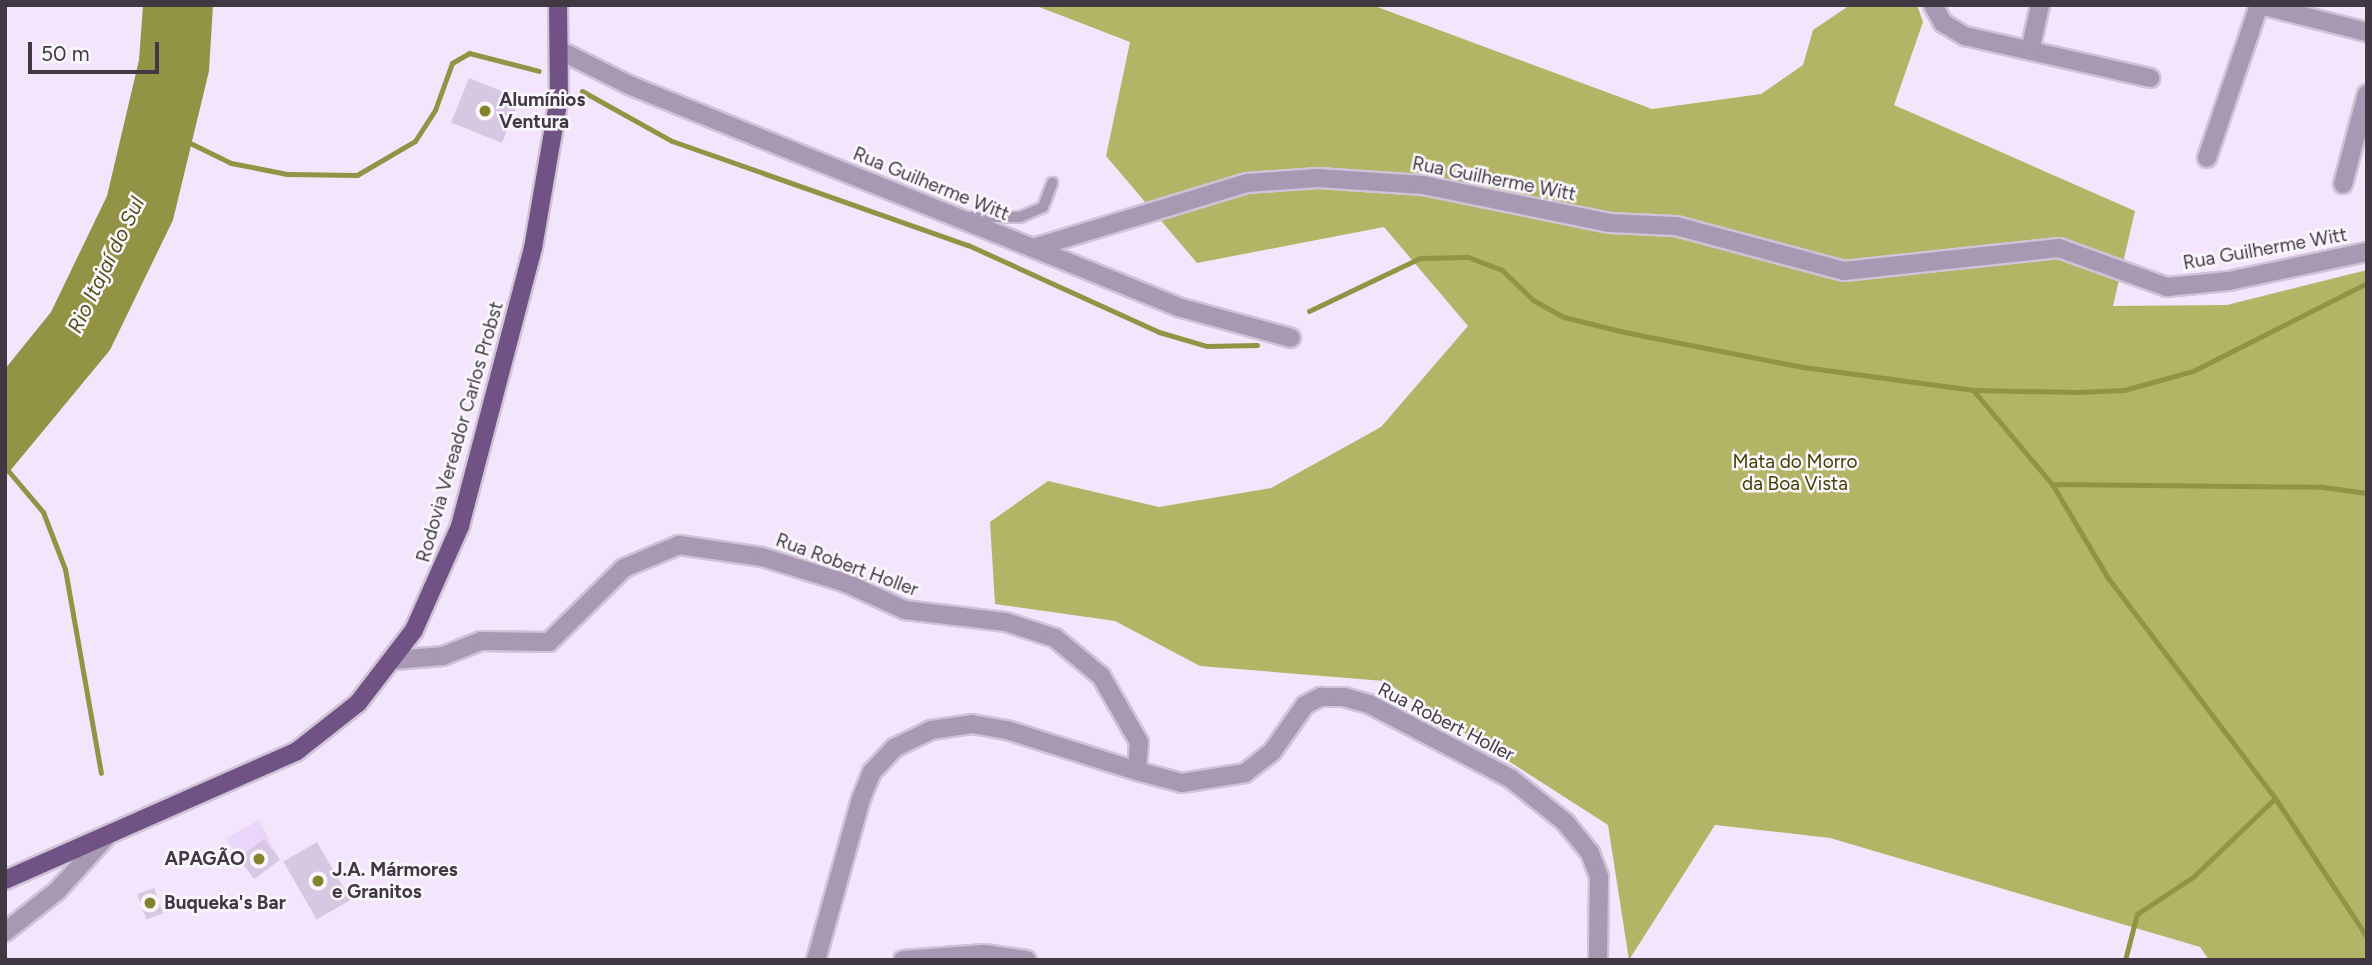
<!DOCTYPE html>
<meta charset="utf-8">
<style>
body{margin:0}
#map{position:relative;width:2372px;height:965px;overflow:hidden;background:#f3e6fc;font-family:Figtree,sans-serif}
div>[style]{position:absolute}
.built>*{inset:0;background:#ead6f8}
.forest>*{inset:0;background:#b4b467}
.water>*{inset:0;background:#939346}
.stream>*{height:5px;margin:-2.5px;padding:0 2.5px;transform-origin:2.5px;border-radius:2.5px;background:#939346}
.building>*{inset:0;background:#d7c7e2;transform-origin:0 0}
.roads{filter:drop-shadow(2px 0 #cfc3d7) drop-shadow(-2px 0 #cfc3d7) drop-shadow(0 2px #cfc3d7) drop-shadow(0 -2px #cfc3d7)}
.service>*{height:10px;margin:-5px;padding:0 5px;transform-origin:5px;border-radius:5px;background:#a998b4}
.minor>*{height:18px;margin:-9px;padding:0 9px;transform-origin:9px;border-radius:9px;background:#a998b4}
.primary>*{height:18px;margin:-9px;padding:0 9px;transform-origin:9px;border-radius:9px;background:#715284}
.dots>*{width:19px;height:19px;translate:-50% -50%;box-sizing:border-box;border:4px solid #fbf8fd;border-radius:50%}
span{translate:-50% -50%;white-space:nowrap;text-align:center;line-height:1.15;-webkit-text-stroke:5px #fbf8fd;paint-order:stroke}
.poi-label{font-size:19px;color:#403944;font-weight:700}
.left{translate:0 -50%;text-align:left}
.right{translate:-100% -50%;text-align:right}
.street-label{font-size:19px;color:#403944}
.park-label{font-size:19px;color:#414000}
.water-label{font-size:21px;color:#535218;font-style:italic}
.frame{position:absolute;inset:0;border:7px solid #403944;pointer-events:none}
.scale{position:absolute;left:28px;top:42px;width:131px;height:32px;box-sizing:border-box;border:4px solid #403944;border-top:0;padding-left:9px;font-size:21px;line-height:24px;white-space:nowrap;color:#403944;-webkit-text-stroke:5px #fbf8fd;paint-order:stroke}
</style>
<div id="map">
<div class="built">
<i style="clip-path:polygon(259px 820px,280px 860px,255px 879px,225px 839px)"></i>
</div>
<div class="forest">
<i style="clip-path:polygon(1034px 5px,1372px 5px,1652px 109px,1761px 94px,1803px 65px,1813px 30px,1850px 5px,1917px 5px,1923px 22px,1894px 105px,2135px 211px,2113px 306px,2227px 305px,2367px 270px,2367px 960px,2209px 960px,2200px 947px,1830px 838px,1715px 825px,1629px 960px,1608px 825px,1384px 681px,1200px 666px,1115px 621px,995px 604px,990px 522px,1048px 481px,1159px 507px,1271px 488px,1381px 427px,1468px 326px,1384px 227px,1197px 263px,1106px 156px,1130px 42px)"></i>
</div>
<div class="water">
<i style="clip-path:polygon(143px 5px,213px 5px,209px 71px,173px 220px,110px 350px,5px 477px,5px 369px,51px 312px,107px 196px,139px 60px)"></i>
</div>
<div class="stream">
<i style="left:582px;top:91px;width:103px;rotate:29.1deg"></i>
<i style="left:672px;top:141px;width:314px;rotate:19.4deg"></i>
<i style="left:968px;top:245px;width:210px;rotate:24.5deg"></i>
<i style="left:1159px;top:332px;width:50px;rotate:16.3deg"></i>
<i style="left:1207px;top:346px;width:50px;rotate:-1.1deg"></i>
<i style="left:186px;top:141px;width:50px;rotate:26.1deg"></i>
<i style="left:231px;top:163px;width:57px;rotate:11.1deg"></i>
<i style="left:287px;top:174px;width:70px;rotate:0.8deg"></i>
<i style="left:357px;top:175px;width:67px;rotate:-30.4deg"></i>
<i style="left:415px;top:141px;width:37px;rotate:-57deg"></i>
<i style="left:435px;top:110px;width:50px;rotate:-70.1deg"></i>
<i style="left:452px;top:63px;width:20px;rotate:-30deg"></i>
<i style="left:469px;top:53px;width:72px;rotate:14.4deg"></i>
<i style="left:1309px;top:311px;width:123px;rotate:-25.5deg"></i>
<i style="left:1420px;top:258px;width:48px;rotate:-1.2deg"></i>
<i style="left:1468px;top:257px;width:36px;rotate:21deg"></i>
<i style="left:1502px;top:270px;width:43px;rotate:44.1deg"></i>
<i style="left:1533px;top:300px;width:35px;rotate:29deg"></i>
<i style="left:1564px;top:317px;width:62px;rotate:14deg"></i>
<i style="left:1624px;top:332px;width:182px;rotate:11.1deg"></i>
<i style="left:1803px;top:367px;width:172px;rotate:7.7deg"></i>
<i style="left:1973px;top:390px;width:105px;rotate:1.1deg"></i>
<i style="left:2078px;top:392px;width:46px;rotate:-2.5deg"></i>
<i style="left:2124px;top:390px;width:72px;rotate:-15.4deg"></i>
<i style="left:2193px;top:371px;width:195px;rotate:-26.8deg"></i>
<i style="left:1973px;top:390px;width:123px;rotate:50deg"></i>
<i style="left:2052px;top:484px;width:109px;rotate:59.2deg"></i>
<i style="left:2108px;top:578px;width:276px;rotate:52.8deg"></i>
<i style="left:2275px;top:798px;width:167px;rotate:56.5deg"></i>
<i style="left:5px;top:467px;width:59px;rotate:49.8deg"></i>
<i style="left:43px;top:512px;width:61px;rotate:68.9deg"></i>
<i style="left:65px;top:569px;width:207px;rotate:80deg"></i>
<i style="left:2052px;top:484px;width:271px;rotate:0.6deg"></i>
<i style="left:2323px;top:487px;width:44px;rotate:7.8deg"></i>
<i style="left:2125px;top:960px;width:48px;rotate:-75.4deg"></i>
<i style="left:2137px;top:914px;width:67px;rotate:-33.5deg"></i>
<i style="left:2193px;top:877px;width:114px;rotate:-43.9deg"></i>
</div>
<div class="building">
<i style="left:469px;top:78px;width:55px;height:48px;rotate:22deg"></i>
<i style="left:264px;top:839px;width:26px;height:32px;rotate:53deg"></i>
<i style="left:317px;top:842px;width:67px;height:39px;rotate:60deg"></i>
<i style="left:154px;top:888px;width:27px;height:18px;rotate:70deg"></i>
</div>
<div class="roads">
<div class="service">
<i style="left:965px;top:217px;width:55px"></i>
<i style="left:1020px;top:217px;width:25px;rotate:-23deg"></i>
<i style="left:1043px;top:207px;width:26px;rotate:-69deg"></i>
</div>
<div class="minor">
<i style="left:1933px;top:5px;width:21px;rotate:61deg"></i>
<i style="left:1943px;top:23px;width:26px;rotate:31deg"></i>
<i style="left:1965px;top:36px;width:190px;rotate:12.8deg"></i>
<i style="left:2260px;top:5px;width:110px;rotate:14.2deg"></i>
<i style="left:561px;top:51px;width:76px;rotate:26.6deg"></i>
<i style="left:629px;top:85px;width:436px;rotate:22deg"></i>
<i style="left:1033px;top:248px;width:224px;rotate:-16.9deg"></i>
<i style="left:1247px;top:183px;width:71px;rotate:-4deg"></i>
<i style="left:1318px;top:178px;width:105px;rotate:3.8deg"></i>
<i style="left:1423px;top:185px;width:191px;rotate:11.5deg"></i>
<i style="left:1610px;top:223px;width:66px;rotate:2.6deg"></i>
<i style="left:1676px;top:226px;width:174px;rotate:15deg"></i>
<i style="left:1844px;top:271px;width:216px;rotate:-6.1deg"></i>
<i style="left:2059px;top:248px;width:115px;rotate:19.9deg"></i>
<i style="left:2167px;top:287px;width:62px;rotate:-5.5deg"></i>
<i style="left:2229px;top:281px;width:141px;rotate:-11.9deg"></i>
<i style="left:2030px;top:51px;width:47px;rotate:-77.7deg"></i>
<i style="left:2207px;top:158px;width:162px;rotate:-71.2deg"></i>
<i style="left:2343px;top:184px;width:93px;rotate:-75.1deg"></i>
<i style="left:1033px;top:248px;width:157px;rotate:22.1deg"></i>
<i style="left:1178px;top:307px;width:117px;rotate:15.3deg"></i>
<i style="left:394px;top:660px;width:49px;rotate:-4.7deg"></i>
<i style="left:443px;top:656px;width:41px;rotate:-21.5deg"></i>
<i style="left:481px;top:641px;width:68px;rotate:0.8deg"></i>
<i style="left:549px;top:642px;width:105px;rotate:-44.6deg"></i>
<i style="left:624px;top:568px;width:60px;rotate:-22.7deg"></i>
<i style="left:679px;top:545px;width:84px;rotate:8.2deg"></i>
<i style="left:762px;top:557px;width:88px;rotate:17.2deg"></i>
<i style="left:846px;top:583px;width:65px;rotate:24.6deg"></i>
<i style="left:905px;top:610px;width:102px;rotate:6.8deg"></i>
<i style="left:1006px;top:622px;width:52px;rotate:18.1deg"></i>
<i style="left:1055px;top:638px;width:60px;rotate:39.6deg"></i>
<i style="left:1101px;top:676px;width:76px;rotate:60.1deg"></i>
<i style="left:1139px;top:742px;width:29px;rotate:94deg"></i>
<i style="left:1137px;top:771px;width:47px;rotate:14.9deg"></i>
<i style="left:1182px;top:783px;width:64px;rotate:-9deg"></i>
<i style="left:1245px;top:773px;width:34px;rotate:-38deg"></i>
<i style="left:1272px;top:752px;width:57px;rotate:-54.9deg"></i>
<i style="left:1305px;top:705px;width:18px;rotate:-27deg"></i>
<i style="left:1321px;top:697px;width:23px"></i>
<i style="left:1344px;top:697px;width:26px;rotate:16deg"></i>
<i style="left:1369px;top:704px;width:159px;rotate:27.7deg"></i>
<i style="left:1510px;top:778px;width:70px;rotate:38.7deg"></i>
<i style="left:1565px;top:822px;width:40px;rotate:51deg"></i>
<i style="left:1590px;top:853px;width:26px;rotate:69deg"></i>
<i style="left:1599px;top:877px;width:83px;rotate:90.7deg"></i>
<i style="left:5px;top:932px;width:66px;rotate:-38.3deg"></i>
<i style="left:57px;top:891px;width:73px;rotate:-47.8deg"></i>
<i style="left:816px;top:960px;width:167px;rotate:-74.4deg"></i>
<i style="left:861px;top:799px;width:29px;rotate:-68deg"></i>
<i style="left:872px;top:772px;width:33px;rotate:-47deg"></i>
<i style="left:894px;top:748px;width:41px;rotate:-25.9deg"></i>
<i style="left:931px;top:730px;width:41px;rotate:-8.3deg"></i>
<i style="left:972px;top:724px;width:36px;rotate:10deg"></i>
<i style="left:1007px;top:730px;width:136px;rotate:17.5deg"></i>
<i style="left:903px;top:960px;width:81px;rotate:-4.2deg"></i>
<i style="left:984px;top:954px;width:43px;rotate:7.9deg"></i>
</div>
<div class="primary">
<i style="left:5px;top:880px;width:319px;rotate:-23.8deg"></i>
<i style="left:297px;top:751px;width:78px;rotate:-38.2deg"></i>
<i style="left:358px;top:703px;width:92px;rotate:-52.5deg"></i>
<i style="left:414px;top:630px;width:114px;rotate:-66.1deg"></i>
<i style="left:460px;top:526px;width:287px;rotate:-75.3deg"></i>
<i style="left:533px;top:248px;width:153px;rotate:-80.2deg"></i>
<i style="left:559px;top:97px;width:92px;rotate:-90.6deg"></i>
</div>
</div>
<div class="dots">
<i style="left:485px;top:111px;background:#84822b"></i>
<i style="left:259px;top:859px;background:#84822b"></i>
<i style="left:318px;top:881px;background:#84822b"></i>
<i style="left:150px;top:903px;background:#84822b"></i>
</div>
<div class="poi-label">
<span class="left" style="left:499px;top:111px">Alumínios<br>Ventura</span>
<span class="right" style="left:245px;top:859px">APAGÃO</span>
<span class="left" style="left:332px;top:881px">J.A. Mármores<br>e Granitos</span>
<span class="left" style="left:164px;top:903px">Buqueka's Bar</span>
</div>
<div class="street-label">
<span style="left:1494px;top:179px;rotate:11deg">Rua Guilherme Witt</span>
<span style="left:931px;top:184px;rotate:22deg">Rua Guilherme Witt</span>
<span style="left:2265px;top:249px;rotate:-10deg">Rua Guilherme Witt</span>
<span style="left:460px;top:432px;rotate:-74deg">Rodovia Vereador Carlos Probst</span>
<span style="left:847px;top:565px;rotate:20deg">Rua Robert Holler</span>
<span style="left:1446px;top:722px;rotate:27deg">Rua Robert Holler</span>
</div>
<div class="park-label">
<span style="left:1795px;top:473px">Mata do Morro<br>da Boa Vista</span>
</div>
<div class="water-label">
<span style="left:106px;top:265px;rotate:-64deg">Rio Itajaí do Sul</span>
</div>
<div class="frame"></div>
<div class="scale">50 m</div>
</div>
